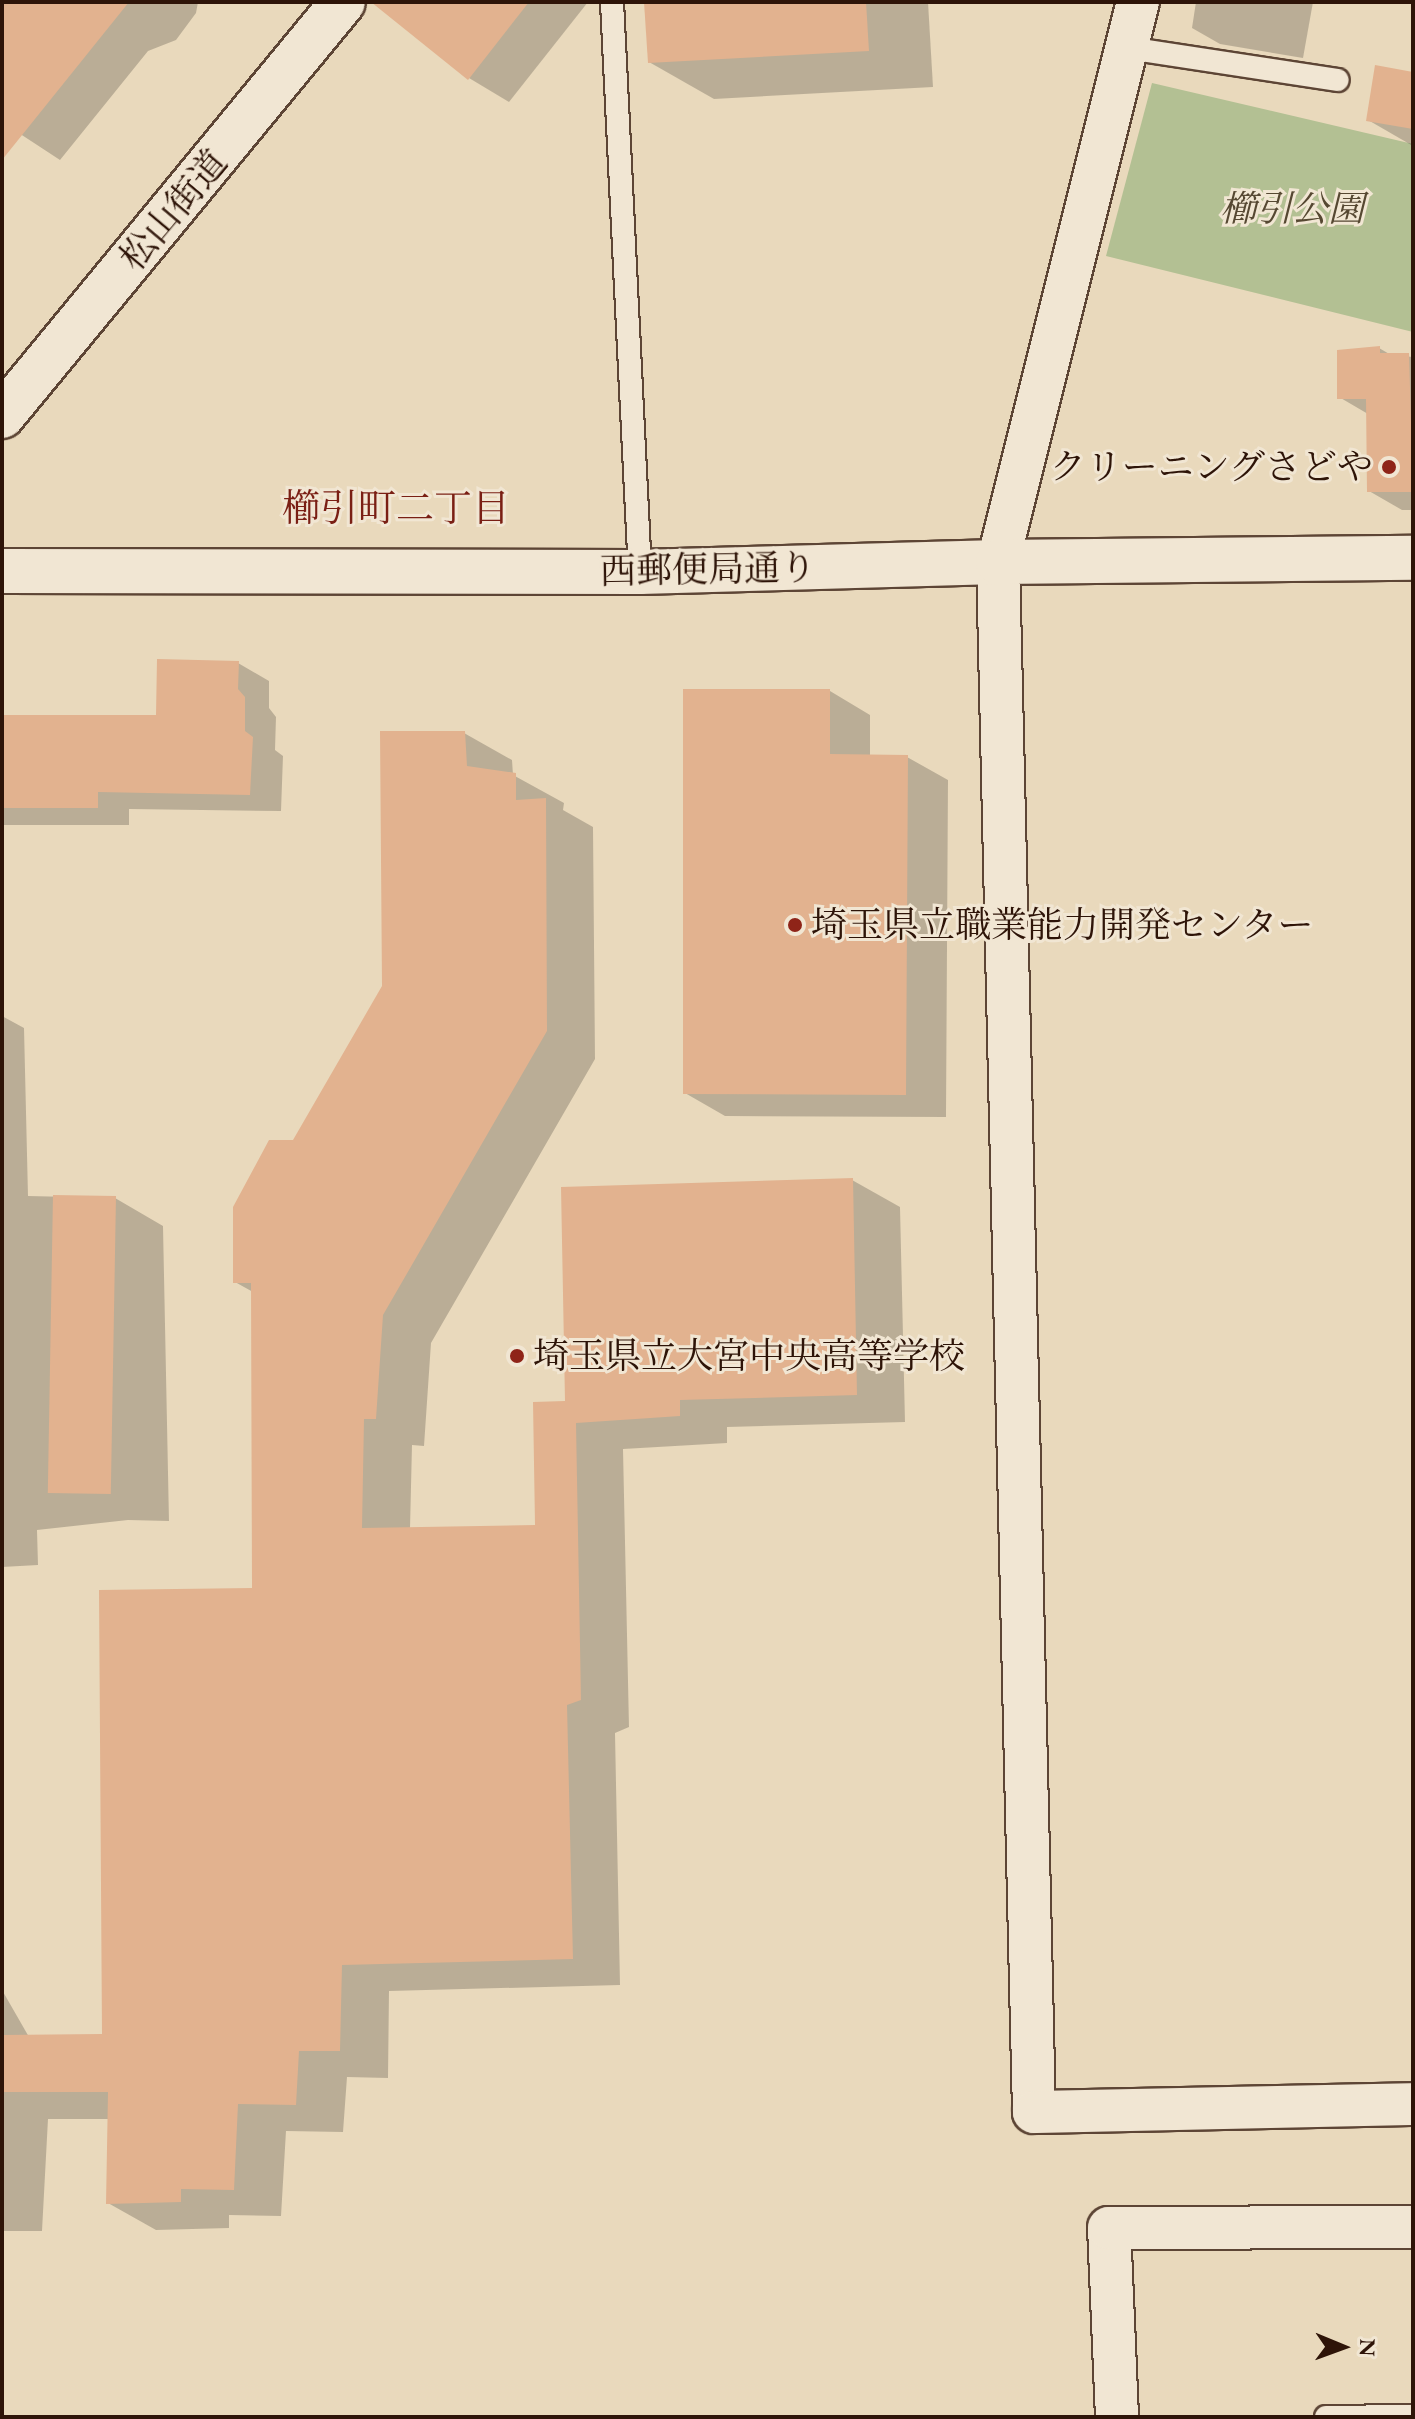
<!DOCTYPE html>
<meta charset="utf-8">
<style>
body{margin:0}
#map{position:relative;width:1415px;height:2419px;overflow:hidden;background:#e9d9bc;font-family:"EB Garamond","Noto Serif JP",serif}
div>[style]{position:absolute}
.green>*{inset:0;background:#b3c093}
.shadow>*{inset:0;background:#0003}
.building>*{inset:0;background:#e2b28f;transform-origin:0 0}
.roads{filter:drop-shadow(2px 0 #5d4535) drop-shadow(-2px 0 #5d4535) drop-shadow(0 2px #5d4535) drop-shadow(0 -2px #5d4535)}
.lane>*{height:22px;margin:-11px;padding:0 11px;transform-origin:11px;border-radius:11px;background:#f1e6d3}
.street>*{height:42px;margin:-21px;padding:0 21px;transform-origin:21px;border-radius:21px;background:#f1e6d3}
.secondary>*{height:44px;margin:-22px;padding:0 22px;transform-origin:22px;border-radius:22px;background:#f1e6d3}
.dots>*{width:22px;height:22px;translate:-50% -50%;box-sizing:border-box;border:4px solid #f1e6d3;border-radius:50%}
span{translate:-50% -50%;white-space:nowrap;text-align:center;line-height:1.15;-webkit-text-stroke:6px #f1e6d3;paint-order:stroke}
.park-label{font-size:36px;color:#564832;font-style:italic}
.street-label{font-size:36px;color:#2e1408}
.poi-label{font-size:36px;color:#2e1408}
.right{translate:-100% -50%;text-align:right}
.left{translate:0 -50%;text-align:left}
.neighbourhood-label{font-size:38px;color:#7a1f14}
.frame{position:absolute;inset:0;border:4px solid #2e1408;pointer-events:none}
.north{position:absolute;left:1303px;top:2307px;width:80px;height:80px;-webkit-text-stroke:6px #f1e6d3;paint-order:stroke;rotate:91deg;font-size:22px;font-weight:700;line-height:32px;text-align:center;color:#2e1408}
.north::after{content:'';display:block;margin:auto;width:28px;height:36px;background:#2e1408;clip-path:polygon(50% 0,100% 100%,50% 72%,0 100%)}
</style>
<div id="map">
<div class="green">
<i style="clip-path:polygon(1152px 83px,1413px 144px,1413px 332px,1106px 256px)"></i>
</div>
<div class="shadow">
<i style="clip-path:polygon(2px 2px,198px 2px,196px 13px,176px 40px,148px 51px,60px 160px,2px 122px)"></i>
<i style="clip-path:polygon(409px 2px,588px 2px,509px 102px,469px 78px)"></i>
<i style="clip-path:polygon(646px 2px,928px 2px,933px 87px,714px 99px,649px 62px)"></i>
<i style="clip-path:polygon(1196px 2px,1313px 2px,1303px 58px,1220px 44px,1192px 28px)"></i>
<i style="clip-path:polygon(1413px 74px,1413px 146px,1368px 120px)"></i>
<i style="clip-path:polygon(1379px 348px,1391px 355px,1413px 357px,1413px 510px,1402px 510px,1369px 491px,1368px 414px,1339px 397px)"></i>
<i style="clip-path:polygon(238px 663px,269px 681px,269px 708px,276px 717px,275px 750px,283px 756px,281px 811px,129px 809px,129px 825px,2px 825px,2px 717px,158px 717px)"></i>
<i style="clip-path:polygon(830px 691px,870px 715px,870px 756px,907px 757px,948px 780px,946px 1117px,725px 1116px,685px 1093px)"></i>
<i style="clip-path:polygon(464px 733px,512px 760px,513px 775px,564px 803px,563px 810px,593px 827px,595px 1059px,431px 1343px,424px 1446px,412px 1445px,410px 1529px,537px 1527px,567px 1403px,852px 1180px,900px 1207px,905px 1422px,727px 1427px,727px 1443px,623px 1449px,629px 1727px,615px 1733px,620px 1985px,389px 1991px,388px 2078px,347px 2077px,343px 2132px,286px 2131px,281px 2216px,229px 2215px,229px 2228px,156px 2230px,108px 2203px,110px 2119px,48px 2119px,42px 2231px,2px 2231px,2px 1990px,29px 2037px,105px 2036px,254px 1590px,253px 1292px,235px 1282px,294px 1142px,384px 987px)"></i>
<i style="clip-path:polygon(2px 1016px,24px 1028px,28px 1196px,115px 1198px,163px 1226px,169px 1521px,128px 1520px,37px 1530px,38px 1565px,2px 1567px)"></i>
</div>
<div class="building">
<i style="clip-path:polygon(2px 2px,129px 2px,2px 160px)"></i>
<i style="clip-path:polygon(371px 2px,529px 2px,468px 80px)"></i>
<i style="clip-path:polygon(644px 2px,866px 2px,869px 51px,648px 63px)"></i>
<i style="clip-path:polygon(1375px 65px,1413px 72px,1413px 129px,1366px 121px)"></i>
<i style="clip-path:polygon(1380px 346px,1380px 353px,1409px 353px,1413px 492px,1367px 492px,1366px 399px,1337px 399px,1337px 350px)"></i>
<i style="clip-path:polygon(157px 659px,239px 661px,238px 689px,245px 697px,245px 731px,253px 737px,250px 795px,98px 792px,98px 808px,2px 808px,2px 715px,156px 715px)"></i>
<i style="clip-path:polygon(683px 689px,830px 689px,830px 754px,908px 755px,906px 1095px,683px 1094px)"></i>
<i style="clip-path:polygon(380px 731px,465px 731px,467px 766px,516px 773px,516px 800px,546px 798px,547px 1031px,383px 1315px,376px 1419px,364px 1419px,362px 1528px,535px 1525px,533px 1402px,565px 1401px,561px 1187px,853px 1178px,857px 1395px,680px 1400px,680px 1416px,576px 1423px,581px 1700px,567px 1705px,573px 1959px,342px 1965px,340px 2051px,299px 2051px,296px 2105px,238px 2104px,234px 2190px,181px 2189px,181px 2202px,106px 2204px,108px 2092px,2px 2092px,2px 2035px,102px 2034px,99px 1590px,252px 1588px,251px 1283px,233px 1283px,233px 1207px,269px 1140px,293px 1140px,382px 986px)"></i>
<i style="left:53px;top:1195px;width:63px;height:298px;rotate:1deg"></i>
</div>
<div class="roads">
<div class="lane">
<i style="left:612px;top:2px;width:571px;rotate:87.19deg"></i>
<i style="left:1128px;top:48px;width:212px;rotate:8.7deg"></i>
<i style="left:1326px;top:2417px;width:87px;rotate:-0.7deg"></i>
</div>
<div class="street">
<i style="left:1138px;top:2px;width:577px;rotate:104.04deg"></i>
<i style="left:998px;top:562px;width:1550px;rotate:88.67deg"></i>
<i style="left:1034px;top:2112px;width:379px;rotate:-1.2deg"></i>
<i style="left:1117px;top:2417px;width:189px;rotate:-92.4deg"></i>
<i style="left:1109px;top:2228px;width:304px;rotate:-0.2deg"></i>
</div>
<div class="secondary">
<i style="left:2px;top:416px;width:536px;rotate:-50.52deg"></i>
<i style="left:2px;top:571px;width:638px;rotate:0.09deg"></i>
<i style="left:640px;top:572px;width:358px;rotate:-1.6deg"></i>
<i style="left:998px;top:562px;width:415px;rotate:-0.6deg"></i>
</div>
</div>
<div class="dots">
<i style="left:1389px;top:467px;background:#8f2418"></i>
<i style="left:795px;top:925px;background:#8f2418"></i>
<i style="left:517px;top:1356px;background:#8f2418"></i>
</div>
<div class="park-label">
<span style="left:1292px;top:209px">櫛引公園</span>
</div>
<div class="street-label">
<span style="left:173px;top:210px;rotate:-50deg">松山街道</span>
<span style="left:708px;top:569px;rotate:-1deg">西郵便局通り</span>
</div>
<div class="poi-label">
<span class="right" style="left:1373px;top:467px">クリーニングさどや</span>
<span class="left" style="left:811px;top:925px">埼玉県立職業能力開発センター</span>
<span class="left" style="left:533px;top:1356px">埼玉県立大宮中央高等学校</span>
</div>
<div class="neighbourhood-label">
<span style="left:396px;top:508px">櫛引町二丁目</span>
</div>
<div class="frame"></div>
<div class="north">N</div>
</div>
